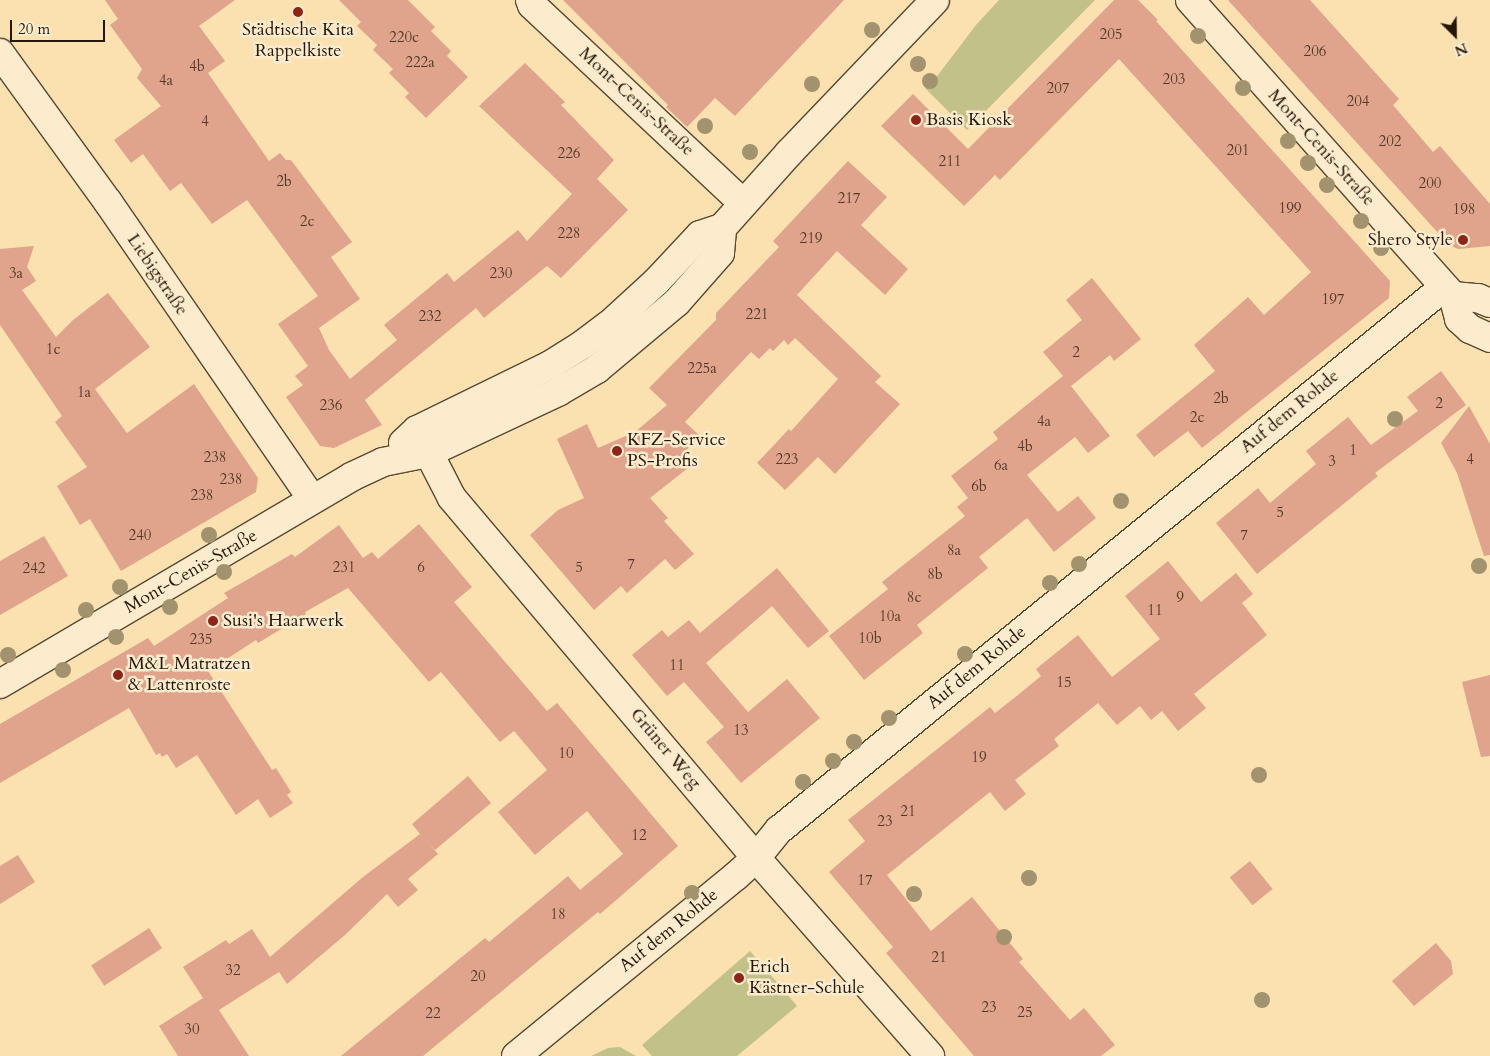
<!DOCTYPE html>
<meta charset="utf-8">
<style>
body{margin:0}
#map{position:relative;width:1490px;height:1056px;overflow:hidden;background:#fbe0b0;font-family:Cardo,serif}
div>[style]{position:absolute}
.green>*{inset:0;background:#c1c189}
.building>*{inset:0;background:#e0a38b;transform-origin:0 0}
.roads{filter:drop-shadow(1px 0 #594933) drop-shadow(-1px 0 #594933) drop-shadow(0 1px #594933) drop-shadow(0 -1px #594933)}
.street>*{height:28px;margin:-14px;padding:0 14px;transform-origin:14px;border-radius:14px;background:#fcebcc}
.trees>*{width:16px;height:16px;margin:-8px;border-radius:50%;background:#a2926d}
.dots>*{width:14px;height:14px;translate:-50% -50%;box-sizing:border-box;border:2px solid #fcebcc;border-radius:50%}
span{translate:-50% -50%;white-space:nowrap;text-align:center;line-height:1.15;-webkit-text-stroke:5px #fcebcc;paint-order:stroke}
.number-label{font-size:15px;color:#523a2a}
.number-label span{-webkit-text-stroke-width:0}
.poi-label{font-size:18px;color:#231709}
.left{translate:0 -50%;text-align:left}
.right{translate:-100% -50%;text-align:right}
.street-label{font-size:18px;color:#231709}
.north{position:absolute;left:1430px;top:10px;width:50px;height:50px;-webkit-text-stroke:4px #fcebcc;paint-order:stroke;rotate:157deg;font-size:14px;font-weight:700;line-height:20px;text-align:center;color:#231709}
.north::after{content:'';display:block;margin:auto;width:18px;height:22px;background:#231709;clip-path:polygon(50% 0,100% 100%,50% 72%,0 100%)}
.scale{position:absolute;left:10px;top:20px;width:95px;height:22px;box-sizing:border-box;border:2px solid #231709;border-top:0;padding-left:6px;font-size:15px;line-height:18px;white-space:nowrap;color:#231709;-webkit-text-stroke:4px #fcebcc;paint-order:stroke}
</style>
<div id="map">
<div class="green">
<i style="clip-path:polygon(999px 0,1095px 0,967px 130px,925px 88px,938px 75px,976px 25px)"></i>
<i style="clip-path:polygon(750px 951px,797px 1006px,737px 1056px,652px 1056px,642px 1045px)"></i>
<i style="clip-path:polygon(620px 1047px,636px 1056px,591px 1056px,608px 1048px)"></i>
</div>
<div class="building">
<i style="clip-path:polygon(105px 0,235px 0,199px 26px,225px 61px,208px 73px,269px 161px,280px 153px,286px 160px,291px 160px,352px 242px,331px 257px,360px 299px,319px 328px,329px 350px,350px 379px,397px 340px,384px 325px,447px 273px,454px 282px,518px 230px,527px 241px,572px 194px,479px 106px,525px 63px,565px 102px,561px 105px,614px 160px,597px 179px,628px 210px,561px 278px,547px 266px,484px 318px,476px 308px,365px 400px,382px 425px,334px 448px,320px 446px,286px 397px,303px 385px,295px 376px,308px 366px,278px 324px,318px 296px,247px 200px,212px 224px,181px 183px,170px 191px,143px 154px,131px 163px,114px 140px,161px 106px,137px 78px,142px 69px,110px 25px,118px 19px)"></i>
<i style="clip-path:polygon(339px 0,408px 0,435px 27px,431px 31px,451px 51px,447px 56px,468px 77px,426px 118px,405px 97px,409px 93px,389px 73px,393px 69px,373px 50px,377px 45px,357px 26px,361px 22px)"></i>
<i style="clip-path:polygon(563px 0,844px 0,735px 116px,715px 98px,687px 127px,666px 107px,668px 105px)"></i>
<i style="clip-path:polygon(1114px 0,1138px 0,1158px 20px,1156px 21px,1390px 281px,1389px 298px,1202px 448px,1188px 431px,1154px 457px,1136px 435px,1215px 371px,1194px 345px,1248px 297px,1264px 315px,1311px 272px,1119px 59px,1000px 180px,995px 175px,964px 206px,881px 126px,913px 94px,968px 149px)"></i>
<i style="clip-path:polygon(1228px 0,1310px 0,1399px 99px,1393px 105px,1433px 152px,1440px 146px,1490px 204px,1490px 246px,1458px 249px,1448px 244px)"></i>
<i style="clip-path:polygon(848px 161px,887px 197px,861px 225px,908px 269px,885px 295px,837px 251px,797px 295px,881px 376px,875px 382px,900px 404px,835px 474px,818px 457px,785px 490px,757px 463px,789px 429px,791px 431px,838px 379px,795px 338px,788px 345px,784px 340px,773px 351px,770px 348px,759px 359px,751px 352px,685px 422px,700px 436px,679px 458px,688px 468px,650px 498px,668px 518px,664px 521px,694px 554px,675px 570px,665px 559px,627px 593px,621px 586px,594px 610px,530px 535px,558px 510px,584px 498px,557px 439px,587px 424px,598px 448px,635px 432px,667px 405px,649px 388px,716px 320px,716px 313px,779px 247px,773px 241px)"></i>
<i style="clip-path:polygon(34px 246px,27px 267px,36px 281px,22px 290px,56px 337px,73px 320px,108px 293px,150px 347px,95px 389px,127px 433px,194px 384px,258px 478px,256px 492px,121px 571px,90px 519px,80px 525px,57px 486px,87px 467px,55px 422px,62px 416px,0 325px,0 249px)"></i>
<i style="clip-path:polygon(1092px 278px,1141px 339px,1114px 361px,1110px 355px,1071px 386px,1110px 436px,1088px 453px,1075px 437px,1027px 475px,1058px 512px,1078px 496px,1096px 518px,1054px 552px,1027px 518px,979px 557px,988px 568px,917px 625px,923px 633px,864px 680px,829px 636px,888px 589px,882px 582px,965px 516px,957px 507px,968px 498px,951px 476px,998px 439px,993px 432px,1063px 376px,1043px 352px,1082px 320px,1066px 300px)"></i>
<i style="clip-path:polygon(1441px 371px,1466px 405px,1375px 473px,1378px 476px,1257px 574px,1216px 523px,1258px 488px,1270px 503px,1316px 464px,1306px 451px,1348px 417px,1371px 445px,1418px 411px,1407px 397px)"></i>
<i style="clip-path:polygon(1469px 406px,1490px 444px,1490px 555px,1484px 556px,1457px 473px,1441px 443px)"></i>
<i style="clip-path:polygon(419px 524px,472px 587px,454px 602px,547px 711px,557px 703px,678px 846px,614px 902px,600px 914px,598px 912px,423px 1056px,341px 1056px,485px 938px,489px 942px,568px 876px,580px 890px,623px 854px,587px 811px,535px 855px,498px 812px,547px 770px,514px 731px,500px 742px,441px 672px,429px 682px,348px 588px,305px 612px,306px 614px,258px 643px,256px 640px,208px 671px,272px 770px,276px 768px,291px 792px,287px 795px,293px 803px,270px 818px,258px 799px,236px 815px,197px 755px,176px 768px,167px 754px,162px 757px,160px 753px,156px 755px,129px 708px,0 783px,0 724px,148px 638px,154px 646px,228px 598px,224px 593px,292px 554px,295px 557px,339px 525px,363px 558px,372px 552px,378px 559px)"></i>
<i style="clip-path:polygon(44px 536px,68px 576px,0 615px,0 561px)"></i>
<i style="clip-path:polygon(1168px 561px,1201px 602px,1236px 573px,1253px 594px,1242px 603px,1267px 635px,1194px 694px,1206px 708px,1178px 731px,1162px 711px,1151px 720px,1140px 706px,1117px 725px,1098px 703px,1054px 739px,1059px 746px,1015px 780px,1026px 794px,1005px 811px,990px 792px,887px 875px,931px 931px,972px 897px,1023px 959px,1019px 962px,1070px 1020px,1084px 1008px,1115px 1045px,1101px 1056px,974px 1056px,886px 953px,893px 947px,829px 872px,865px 841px,848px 820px,990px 707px,995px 713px,1018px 695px,1041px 676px,1036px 669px,1078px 635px,1112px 677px,1160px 639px,1125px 596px)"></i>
<i style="clip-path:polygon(777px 568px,829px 631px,808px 648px,772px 606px,706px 663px,748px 712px,787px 679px,820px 718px,741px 783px,706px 742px,724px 727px,684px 682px,667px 696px,632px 655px,662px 630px,668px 637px,689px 620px,700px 633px)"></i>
<i style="clip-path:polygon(1490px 675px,1490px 756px,1481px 757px,1462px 682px)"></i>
<i style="clip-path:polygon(468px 776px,491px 803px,435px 850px,425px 839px,438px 854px,408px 879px,418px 890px,398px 907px,387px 894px,345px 935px,287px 984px,279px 972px,219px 1010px,249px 1056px,178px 1056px,159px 1026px,203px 998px,183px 967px,226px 940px,229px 944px,252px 929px,270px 957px,363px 877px,420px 834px,412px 824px)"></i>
<i style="clip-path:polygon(18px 855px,35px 882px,0 904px,0 866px)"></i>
<i style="left:1250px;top:861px;width:36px;height:26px;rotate:51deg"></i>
<i style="left:149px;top:928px;width:24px;height:69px;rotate:57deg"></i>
<i style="clip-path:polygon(1436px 943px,1451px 961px,1453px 974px,1414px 1006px,1392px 981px)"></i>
</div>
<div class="roads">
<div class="street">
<i style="left:530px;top:0;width:5px;rotate:68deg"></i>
<i style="left:532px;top:5px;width:289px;rotate:43.2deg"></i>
<i style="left:1190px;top:0;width:396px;rotate:48.4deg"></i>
<i style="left:1453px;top:296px;width:24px;rotate:75deg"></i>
<i style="left:1459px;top:319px;width:15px;rotate:42deg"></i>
<i style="left:1470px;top:329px;width:22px;rotate:24deg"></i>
<i style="left:0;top:53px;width:184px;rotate:54.1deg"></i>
<i style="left:108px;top:202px;width:360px;rotate:55.5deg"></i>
<i style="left:1453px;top:296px;width:25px;rotate:5deg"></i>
<i style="left:1478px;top:298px;width:13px;rotate:23deg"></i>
<i style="left:417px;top:430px;width:76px;rotate:62.8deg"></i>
<i style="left:452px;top:498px;width:471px;rotate:49.8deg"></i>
<i style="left:756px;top:858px;width:264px;rotate:48.7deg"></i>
<i style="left:403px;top:443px;width:19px;rotate:-43deg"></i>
<i style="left:417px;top:430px;width:148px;rotate:-26deg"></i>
<i style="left:550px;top:365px;width:38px;rotate:-32deg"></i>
<i style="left:582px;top:345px;width:34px;rotate:-37deg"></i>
<i style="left:609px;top:325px;width:64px;rotate:-42.5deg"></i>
<i style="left:656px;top:282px;width:64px;rotate:-46.9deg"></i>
<i style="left:700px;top:235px;width:23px;rotate:-18deg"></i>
<i style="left:722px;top:228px;width:101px;rotate:-48.2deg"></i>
<i style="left:789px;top:153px;width:211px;rotate:-46.3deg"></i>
<i style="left:0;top:684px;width:407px;rotate:-30.5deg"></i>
<i style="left:351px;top:477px;width:35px;rotate:-25deg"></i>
<i style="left:383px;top:462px;width:46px;rotate:-11.3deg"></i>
<i style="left:428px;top:453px;width:144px;rotate:-25.1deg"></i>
<i style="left:558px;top:392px;width:45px;rotate:-30.5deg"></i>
<i style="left:597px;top:369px;width:104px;rotate:-39.9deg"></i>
<i style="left:677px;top:302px;width:65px;rotate:-48.7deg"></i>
<i style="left:720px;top:253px;width:25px;rotate:-85deg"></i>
<i style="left:516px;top:1056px;width:284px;rotate:-39.3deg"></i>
<i style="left:736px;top:876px;width:27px;rotate:-42deg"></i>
<i style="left:756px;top:858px;width:36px;rotate:-51deg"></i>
<i style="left:779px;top:830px;width:859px;rotate:-39.23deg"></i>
</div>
</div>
<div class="trees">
<i style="left:872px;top:30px"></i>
<i style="left:1198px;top:36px"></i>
<i style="left:918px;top:64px"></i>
<i style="left:930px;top:81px"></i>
<i style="left:812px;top:84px"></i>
<i style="left:1243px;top:88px"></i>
<i style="left:705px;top:126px"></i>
<i style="left:1288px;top:141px"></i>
<i style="left:750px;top:152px"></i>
<i style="left:1308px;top:163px"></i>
<i style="left:1327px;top:185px"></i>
<i style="left:1361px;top:221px"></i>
<i style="left:1381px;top:248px"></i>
<i style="left:1395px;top:419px"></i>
<i style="left:1121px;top:501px"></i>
<i style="left:209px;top:535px"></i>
<i style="left:1079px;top:564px"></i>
<i style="left:1479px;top:566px"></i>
<i style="left:224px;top:572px"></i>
<i style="left:1050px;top:583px"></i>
<i style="left:120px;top:587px"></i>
<i style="left:170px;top:607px"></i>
<i style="left:86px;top:610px"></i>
<i style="left:116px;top:637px"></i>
<i style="left:965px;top:654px"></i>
<i style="left:8px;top:655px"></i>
<i style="left:63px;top:670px"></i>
<i style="left:889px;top:718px"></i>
<i style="left:854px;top:742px"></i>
<i style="left:833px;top:761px"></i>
<i style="left:1259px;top:775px"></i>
<i style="left:803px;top:782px"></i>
<i style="left:1029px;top:878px"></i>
<i style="left:692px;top:893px"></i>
<i style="left:914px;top:894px"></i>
<i style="left:1004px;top:937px"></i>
<i style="left:1262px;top:1000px"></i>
</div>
<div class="dots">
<i style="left:298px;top:12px;background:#8f2418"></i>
<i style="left:916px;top:120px;background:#8f2418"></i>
<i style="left:1463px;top:240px;background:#8f2418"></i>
<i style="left:617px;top:451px;background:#8f2418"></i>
<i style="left:213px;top:621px;background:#8f2418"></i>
<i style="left:118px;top:675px;background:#8f2418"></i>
<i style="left:739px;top:978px;background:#8f2418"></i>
</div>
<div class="number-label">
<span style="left:1111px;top:35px">205</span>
<span style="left:404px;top:38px">220c</span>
<span style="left:1315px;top:52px">206</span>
<span style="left:420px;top:63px">222a</span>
<span style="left:197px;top:67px">4b</span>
<span style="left:1174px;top:80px">203</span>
<span style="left:166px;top:81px">4a</span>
<span style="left:1058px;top:89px">207</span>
<span style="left:1358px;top:102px">204</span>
<span style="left:205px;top:122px">4</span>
<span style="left:1390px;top:142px">202</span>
<span style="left:1238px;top:151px">201</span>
<span style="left:569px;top:154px">226</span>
<span style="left:950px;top:162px">211</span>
<span style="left:284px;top:182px">2b</span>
<span style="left:1430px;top:184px">200</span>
<span style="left:849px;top:199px">217</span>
<span style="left:1290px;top:209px">199</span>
<span style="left:1464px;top:210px">198</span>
<span style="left:307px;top:222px">2c</span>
<span style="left:569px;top:234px">228</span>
<span style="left:811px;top:239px">219</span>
<span style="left:16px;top:274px">3a</span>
<span style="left:501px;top:274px">230</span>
<span style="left:1333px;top:300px">197</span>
<span style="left:757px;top:315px">221</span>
<span style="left:430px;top:317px">232</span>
<span style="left:53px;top:350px">1c</span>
<span style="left:1076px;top:353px">2</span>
<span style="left:702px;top:369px">225a</span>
<span style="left:84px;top:393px">1a</span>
<span style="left:1221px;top:399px">2b</span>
<span style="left:1439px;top:404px">2</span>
<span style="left:331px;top:406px">236</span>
<span style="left:1197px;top:418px">2c</span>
<span style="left:1044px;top:422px">4a</span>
<span style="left:1025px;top:447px">4b</span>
<span style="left:1353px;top:451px">1</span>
<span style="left:215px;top:458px">238</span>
<span style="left:787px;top:460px">223</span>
<span style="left:1470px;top:460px">4</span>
<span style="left:1332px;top:462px">3</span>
<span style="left:1001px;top:466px">6a</span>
<span style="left:231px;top:480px">238</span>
<span style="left:979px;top:487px">6b</span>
<span style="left:202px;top:496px">238</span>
<span style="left:1280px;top:513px">5</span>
<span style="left:140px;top:536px">240</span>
<span style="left:1244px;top:536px">7</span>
<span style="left:954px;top:551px">8a</span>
<span style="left:631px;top:565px">7</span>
<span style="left:344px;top:568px">231</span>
<span style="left:421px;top:568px">6</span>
<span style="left:579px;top:568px">5</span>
<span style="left:34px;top:569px">242</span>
<span style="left:935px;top:575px">8b</span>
<span style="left:914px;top:598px">8c</span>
<span style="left:1180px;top:598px">9</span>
<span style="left:1155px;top:611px">11</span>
<span style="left:890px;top:617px">10a</span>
<span style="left:870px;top:639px">10b</span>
<span style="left:201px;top:640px">235</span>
<span style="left:677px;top:666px">11</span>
<span style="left:1064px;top:683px">15</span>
<span style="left:741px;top:731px">13</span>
<span style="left:566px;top:754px">10</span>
<span style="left:979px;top:758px">19</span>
<span style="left:908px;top:812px">21</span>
<span style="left:885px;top:822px">23</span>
<span style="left:639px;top:836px">12</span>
<span style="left:865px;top:881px">17</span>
<span style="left:558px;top:915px">18</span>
<span style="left:939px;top:958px">21</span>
<span style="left:233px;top:971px">32</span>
<span style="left:478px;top:977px">20</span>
<span style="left:989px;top:1008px">23</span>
<span style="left:1025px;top:1013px">25</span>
<span style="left:433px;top:1014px">22</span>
<span style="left:192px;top:1030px">30</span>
</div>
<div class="poi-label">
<span style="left:298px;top:41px">Städtische Kita<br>Rappelkiste</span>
<span class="left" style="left:926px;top:120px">Basis Kiosk</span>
<span class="right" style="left:1453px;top:240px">Shero Style</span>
<span class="left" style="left:627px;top:451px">KFZ-Service<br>PS-Profis</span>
<span class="left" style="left:223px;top:621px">Susi's Haarwerk</span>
<span class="left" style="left:128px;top:675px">M&amp;L Matratzen<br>&amp; Lattenroste</span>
<span class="left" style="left:749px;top:978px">Erich<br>Kästner-Schule</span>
</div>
<div class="street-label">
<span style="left:636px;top:102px;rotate:43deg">Mont-Cenis-Straße</span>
<span style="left:1321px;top:148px;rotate:48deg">Mont-Cenis-Straße</span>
<span style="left:157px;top:275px;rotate:56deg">Liebigstraße</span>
<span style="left:1290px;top:412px;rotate:-39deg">Auf dem Rohde</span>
<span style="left:191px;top:572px;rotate:-30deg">Mont-Cenis-Straße</span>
<span style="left:977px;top:668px;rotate:-39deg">Auf dem Rohde</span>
<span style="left:665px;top:749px;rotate:50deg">Grüner Weg</span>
<span style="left:669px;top:931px;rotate:-39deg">Auf dem Rohde</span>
</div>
<div class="north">N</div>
<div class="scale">20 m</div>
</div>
